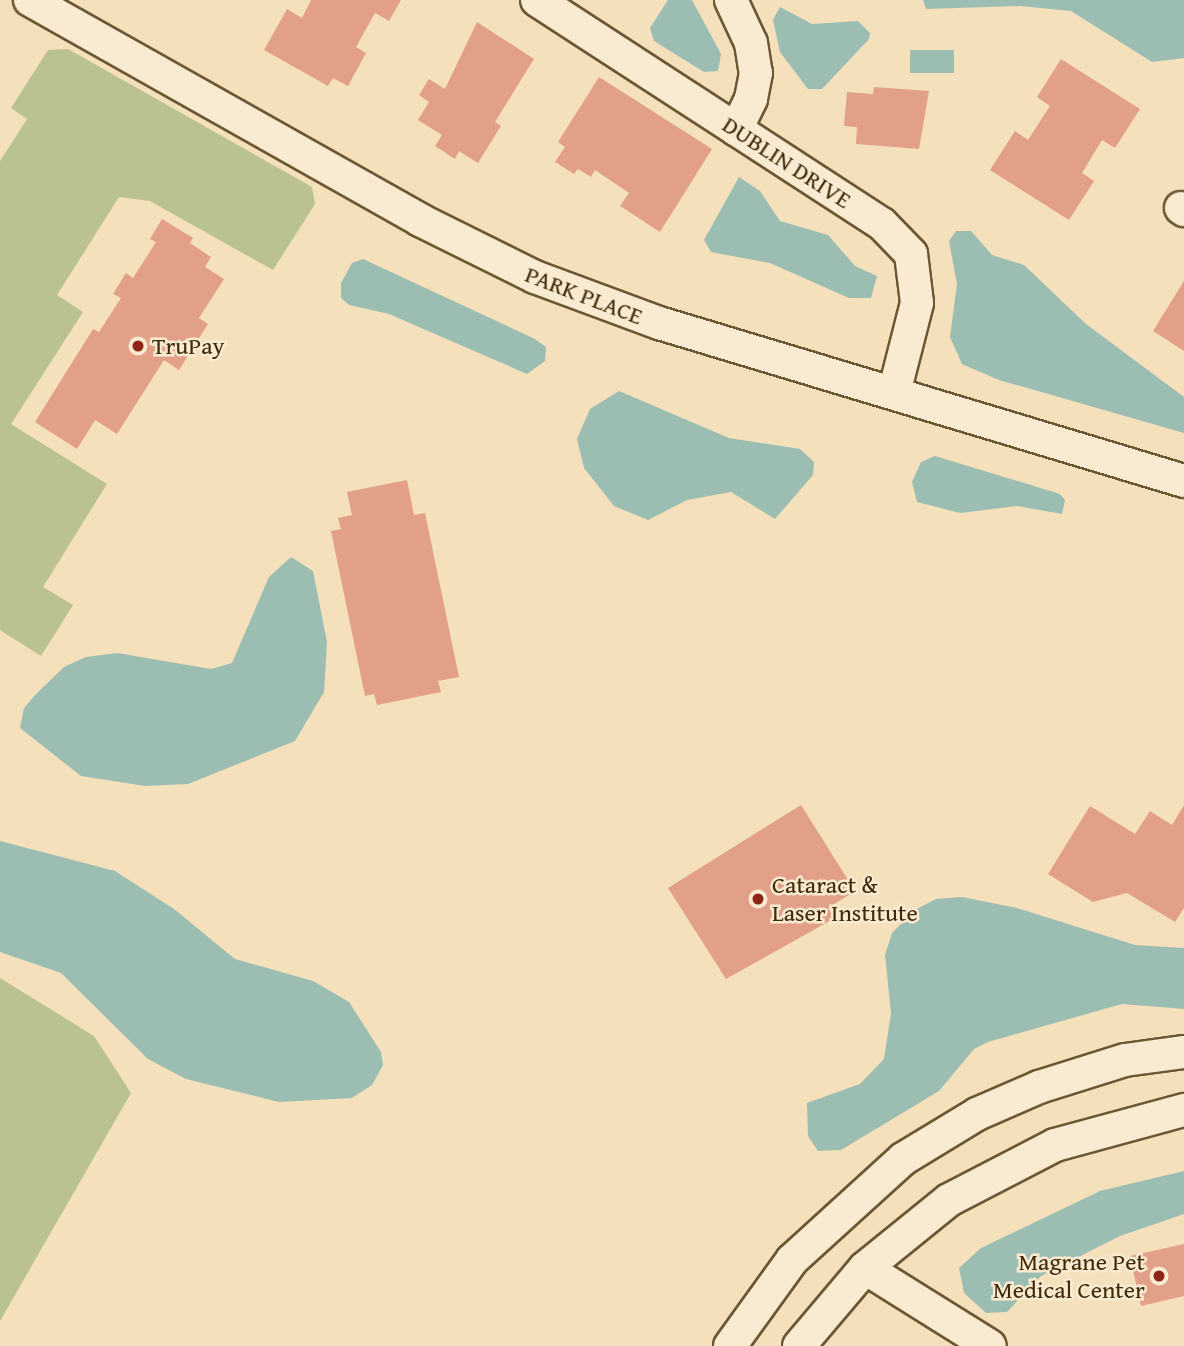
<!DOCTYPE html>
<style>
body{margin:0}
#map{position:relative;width:1184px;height:1346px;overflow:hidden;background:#f4e0ba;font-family:"Gentium Book Plus",serif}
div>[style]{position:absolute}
.green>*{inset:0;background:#bac290}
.water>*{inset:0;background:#9cbdb2;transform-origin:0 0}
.building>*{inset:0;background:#e3a088}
.roads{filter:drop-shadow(2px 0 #6c5733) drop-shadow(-2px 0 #6c5733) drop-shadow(0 2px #6c5733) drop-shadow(0 -2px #6c5733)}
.minor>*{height:32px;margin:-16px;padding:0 16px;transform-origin:16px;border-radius:16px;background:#f8ebd2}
.dots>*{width:19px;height:19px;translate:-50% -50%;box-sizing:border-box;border:4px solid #f8ebd2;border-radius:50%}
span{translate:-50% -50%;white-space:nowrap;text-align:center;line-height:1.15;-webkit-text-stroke:5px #f8ebd2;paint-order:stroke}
.street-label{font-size:24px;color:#3f2906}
.poi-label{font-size:24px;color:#3f2906}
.left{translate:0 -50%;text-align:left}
.right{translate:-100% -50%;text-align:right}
</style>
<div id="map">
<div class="green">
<i style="clip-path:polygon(68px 49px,312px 187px,315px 204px,273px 270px,150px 201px,119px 197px,57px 295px,83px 312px,11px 424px,107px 484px,43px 587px,73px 605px,41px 656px,0 630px,0 161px,27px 119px,11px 108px,48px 50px)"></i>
<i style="clip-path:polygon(0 978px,94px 1036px,131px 1093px,0 1321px)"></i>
</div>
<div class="water">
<i style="clip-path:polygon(668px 0,692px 0,721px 54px,718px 71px,704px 72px,654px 41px,650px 28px)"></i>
<i style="clip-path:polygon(923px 0,1184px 0,1184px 58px,1152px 62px,1071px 11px,1020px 6px,926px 9px)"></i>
<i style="clip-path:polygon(780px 7px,812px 24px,858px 21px,870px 33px,869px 39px,822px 89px,808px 89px,780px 52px,773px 20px)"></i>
<i style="left:954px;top:50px;width:23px;height:44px;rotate:90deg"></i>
<i style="clip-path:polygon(739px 177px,760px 191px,780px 221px,828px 235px,855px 266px,877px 276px,871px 298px,849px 298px,770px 263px,711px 252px,704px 240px)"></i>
<i style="clip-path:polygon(956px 231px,971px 231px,992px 255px,1024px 265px,1086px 324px,1184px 397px,1184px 433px,999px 380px,962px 364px,950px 337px,957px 284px,949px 241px)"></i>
<i style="clip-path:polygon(363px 259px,535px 339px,546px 347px,545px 361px,527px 374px,389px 314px,349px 305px,341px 298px,341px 283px,352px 263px)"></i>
<i style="clip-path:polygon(619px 391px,729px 438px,800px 449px,814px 462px,813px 475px,775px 519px,731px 492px,687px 500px,648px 520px,614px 506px,584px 468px,577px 439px,590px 409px)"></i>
<i style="clip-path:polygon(935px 456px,1060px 494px,1065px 500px,1062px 514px,1017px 506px,960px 513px,917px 502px,912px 482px,921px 462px)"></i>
<i style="clip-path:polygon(291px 557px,313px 571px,327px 642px,324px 692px,295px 741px,188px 784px,145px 786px,81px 776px,20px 728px,24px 708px,35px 695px,64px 667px,86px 657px,117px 653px,211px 669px,232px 663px,269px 577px)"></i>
<i style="clip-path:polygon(0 841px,115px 871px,174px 909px,235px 959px,313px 981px,349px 1002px,381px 1052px,383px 1065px,372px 1085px,352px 1098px,279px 1102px,186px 1079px,148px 1059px,61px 973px,0 952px)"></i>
<i style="clip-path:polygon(962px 897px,1017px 908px,1135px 945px,1184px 948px,1184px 1009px,1122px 1004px,988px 1042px,974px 1049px,939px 1091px,841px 1150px,818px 1151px,808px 1136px,807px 1103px,860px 1084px,884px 1059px,891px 1013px,885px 955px,892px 933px,915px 910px,936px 899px)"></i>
<i style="clip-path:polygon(1184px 1171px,1184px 1214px,1120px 1236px,1041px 1276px,1007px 1312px,986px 1313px,964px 1293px,959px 1268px,981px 1248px,1100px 1191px)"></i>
</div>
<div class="building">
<i style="clip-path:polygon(311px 0,401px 0,389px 21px,375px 13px,356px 47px,366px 53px,348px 86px,333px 78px,328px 86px,264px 50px,287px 9px,302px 18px)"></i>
<i style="clip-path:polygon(477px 22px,534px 59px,495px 122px,501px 126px,478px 163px,459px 151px,455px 159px,435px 146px,442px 135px,418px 120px,429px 102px,419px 95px,429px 79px,445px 89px)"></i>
<i style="clip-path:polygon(1061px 59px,1140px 109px,1115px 148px,1102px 140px,1082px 173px,1094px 181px,1069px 220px,990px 170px,1015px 131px,1028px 140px,1050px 106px,1037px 97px)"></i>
<i style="clip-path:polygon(599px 77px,712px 149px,660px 232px,620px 206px,629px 193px,595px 170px,591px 177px,578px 169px,574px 174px,555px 162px,565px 147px,558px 142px)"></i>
<i style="clip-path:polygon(874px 87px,929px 91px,919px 149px,856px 144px,857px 127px,844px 126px,847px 92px,873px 94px)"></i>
<i style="clip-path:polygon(162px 219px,193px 238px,190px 243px,211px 257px,205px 267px,224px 279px,199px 318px,208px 324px,179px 370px,164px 360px,117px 434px,95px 420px,77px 449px,35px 422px,93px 329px,99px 332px,121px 298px,113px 294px,126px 273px,133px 278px,156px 242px,150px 239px)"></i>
<i style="clip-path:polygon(1184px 281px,1184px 351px,1153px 331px)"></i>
<i style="clip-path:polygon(407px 480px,414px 515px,425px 513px,459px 677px,438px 681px,441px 692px,377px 705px,374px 694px,365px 696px,331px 531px,341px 529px,338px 518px,352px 515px,347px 492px)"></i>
<i style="clip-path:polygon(801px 805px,855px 891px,828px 908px,835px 918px,726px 979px,668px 888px)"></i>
<i style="clip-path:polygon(1184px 805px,1184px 908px,1175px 922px,1127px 893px,1093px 902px,1048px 874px,1090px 806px,1135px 834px,1150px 811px,1172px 825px)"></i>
<i style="clip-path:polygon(1184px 1244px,1184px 1296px,1141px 1306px,1130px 1256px)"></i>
</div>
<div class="roads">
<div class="minor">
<i style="left:30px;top:0;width:448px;rotate:29.4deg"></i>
<i style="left:420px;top:220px;width:128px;rotate:26.4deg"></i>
<i style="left:535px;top:277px;width:132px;rotate:20.4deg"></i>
<i style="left:659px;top:323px;width:548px;rotate:16.75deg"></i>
<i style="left:537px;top:0;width:411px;rotate:33deg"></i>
<i style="left:882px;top:224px;width:42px;rotate:46deg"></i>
<i style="left:911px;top:254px;width:49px;rotate:83deg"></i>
<i style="left:917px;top:303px;width:93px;rotate:104.3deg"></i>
<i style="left:731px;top:0;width:47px;rotate:65.1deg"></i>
<i style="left:751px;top:43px;width:30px;rotate:81deg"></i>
<i style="left:756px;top:73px;width:26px;rotate:101deg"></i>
<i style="left:751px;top:99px;width:34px;rotate:116deg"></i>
<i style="left:1181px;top:208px;width:4px;rotate:34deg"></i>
<i style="left:865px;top:1268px;width:147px;rotate:32deg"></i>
<i style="left:730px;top:1346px;width:106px;rotate:-54.2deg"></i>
<i style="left:792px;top:1260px;width:150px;rotate:-42.3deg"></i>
<i style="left:903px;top:1159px;width:87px;rotate:-31.3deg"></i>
<i style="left:977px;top:1114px;width:68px;rotate:-23.5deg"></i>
<i style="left:1039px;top:1087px;width:90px;rotate:-17.4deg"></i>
<i style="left:1125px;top:1060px;width:60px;rotate:-7.7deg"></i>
<i style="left:799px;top:1346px;width:102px;rotate:-49.8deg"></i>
<i style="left:865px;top:1268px;width:108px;rotate:-39deg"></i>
<i style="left:949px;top:1200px;width:119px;rotate:-27.4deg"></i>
<i style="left:1055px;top:1145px;width:134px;rotate:-15.2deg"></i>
</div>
</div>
<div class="dots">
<i style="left:138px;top:346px;background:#8f2418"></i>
<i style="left:758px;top:899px;background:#8f2418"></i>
<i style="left:1159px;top:1276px;background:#8f2418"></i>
</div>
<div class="street-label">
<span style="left:787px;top:162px;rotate:33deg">DUBLIN DRIVE</span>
<span style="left:584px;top:295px;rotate:21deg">PARK PLACE</span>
</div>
<div class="poi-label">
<span class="left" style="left:152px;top:346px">TruPay</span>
<span class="left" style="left:772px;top:899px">Cataract &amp;<br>Laser Institute</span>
<span class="right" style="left:1145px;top:1276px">Magrane Pet<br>Medical Center</span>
</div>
</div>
